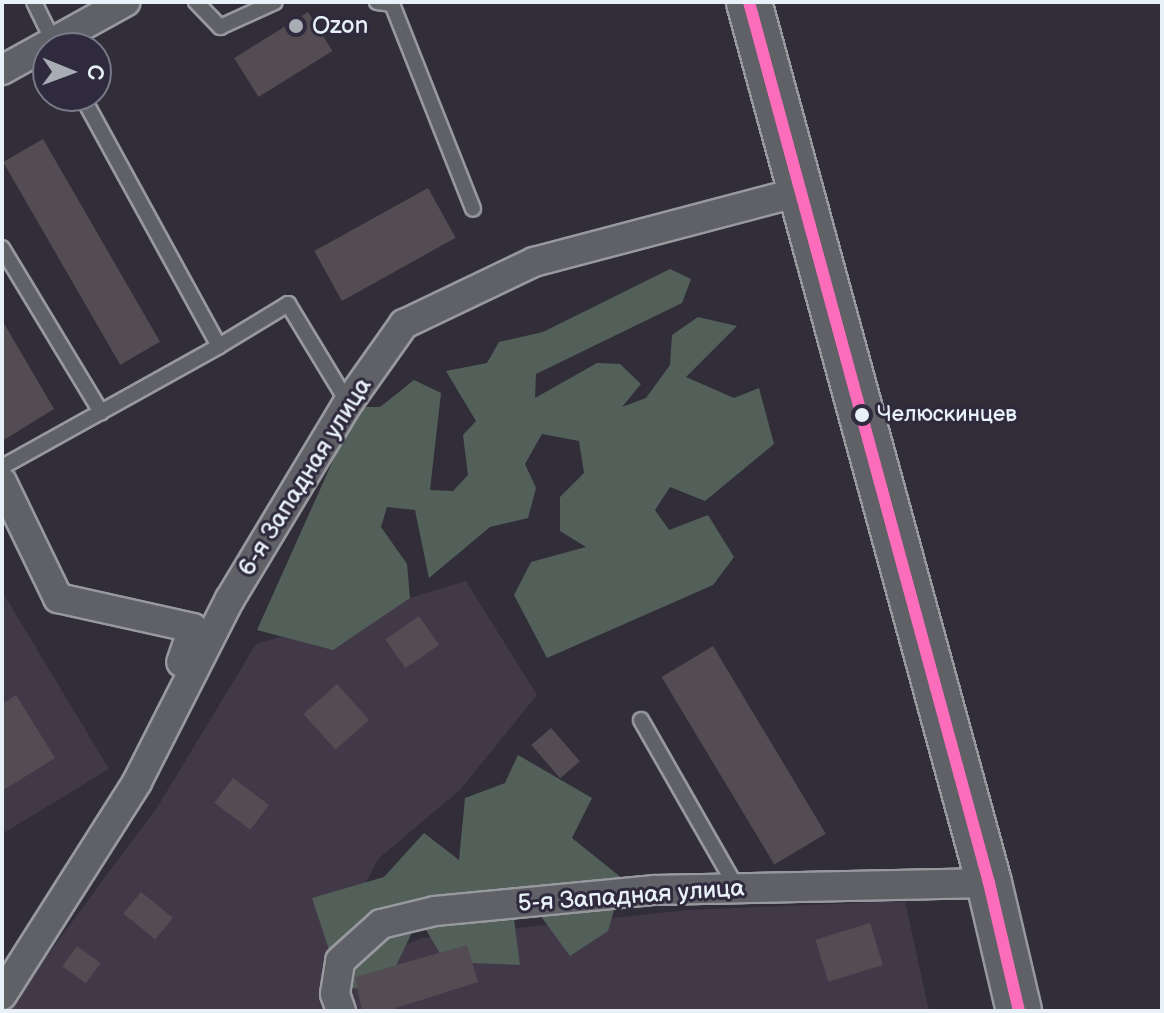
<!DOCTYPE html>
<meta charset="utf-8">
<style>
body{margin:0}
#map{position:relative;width:1164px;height:1013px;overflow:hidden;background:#312e39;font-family:"Balsamiq Sans",sans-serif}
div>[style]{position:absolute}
.built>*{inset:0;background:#413848}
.green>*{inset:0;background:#53605a}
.building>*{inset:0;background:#534d53;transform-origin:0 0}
.roads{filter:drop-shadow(2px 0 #98999f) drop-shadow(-2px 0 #98999f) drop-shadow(0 2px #98999f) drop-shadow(0 -2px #98999f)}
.service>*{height:14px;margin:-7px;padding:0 7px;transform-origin:7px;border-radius:7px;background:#606067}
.minor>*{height:28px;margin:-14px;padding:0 14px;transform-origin:14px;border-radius:14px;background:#606067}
.primary>*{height:44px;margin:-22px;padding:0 22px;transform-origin:22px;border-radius:22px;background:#606067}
.bus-1>*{height:12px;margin:-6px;padding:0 6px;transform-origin:6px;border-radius:6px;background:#fb6dba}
.dots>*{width:22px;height:22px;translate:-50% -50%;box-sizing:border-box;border:4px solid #2f2a3d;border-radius:50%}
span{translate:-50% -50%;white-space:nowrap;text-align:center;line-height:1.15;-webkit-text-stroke:6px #2f2a3d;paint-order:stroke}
.bus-label{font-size:22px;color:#e8f1f8}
.left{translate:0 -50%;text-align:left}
.poi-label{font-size:24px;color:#e8f1f8}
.street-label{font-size:24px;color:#e8f1f8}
.frame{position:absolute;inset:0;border:4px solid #e8f1f8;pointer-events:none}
.north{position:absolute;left:32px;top:32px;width:80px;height:80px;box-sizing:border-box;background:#2f2a3d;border:2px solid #797a88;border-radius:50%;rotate:91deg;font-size:22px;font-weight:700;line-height:32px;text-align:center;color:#e8f1f8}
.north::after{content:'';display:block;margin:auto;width:28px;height:36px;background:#a8adb5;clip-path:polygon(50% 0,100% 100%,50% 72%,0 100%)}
</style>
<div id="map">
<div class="built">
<i style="clip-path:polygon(466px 581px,537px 695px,460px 790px,378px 859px,321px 970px,334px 1011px,6px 1011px,158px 806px,256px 644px)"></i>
<i style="clip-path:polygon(2px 591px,109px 769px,2px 834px)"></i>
<i style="clip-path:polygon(905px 901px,929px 1011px,346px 1011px,344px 970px,422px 938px,688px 910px)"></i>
</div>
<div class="green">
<i style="clip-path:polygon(670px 269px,691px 279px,682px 303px,536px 374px,535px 398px,597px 363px,620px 364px,641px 384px,622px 407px,646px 398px,670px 365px,672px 335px,698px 317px,737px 326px,686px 377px,734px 398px,759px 388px,774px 444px,705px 501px,670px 487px,655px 510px,669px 530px,708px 515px,734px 557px,713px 585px,547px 658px,514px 595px,531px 562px,586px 547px,560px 531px,560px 497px,584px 473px,579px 441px,542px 434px,525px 464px,536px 488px,528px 518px,490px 527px,429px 578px,415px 510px,387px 507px,381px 527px,407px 564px,410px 598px,333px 650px,257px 630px,357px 407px,380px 407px,414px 380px,441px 393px,430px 490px,453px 491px,468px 475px,463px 435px,476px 421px,446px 371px,487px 363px,499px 342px,543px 332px)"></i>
<i style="clip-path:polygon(518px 755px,592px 798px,572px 838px,623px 879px,608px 931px,570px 956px,537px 911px,514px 919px,520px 965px,445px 962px,419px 918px,383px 993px,341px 986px,312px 898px,384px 877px,424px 833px,459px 860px,465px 798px,505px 783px)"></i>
</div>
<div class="building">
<i style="left:308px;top:12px;width:46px;height:87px;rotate:58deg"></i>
<i style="left:43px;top:139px;width:234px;height:46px;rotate:60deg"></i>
<i style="left:428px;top:188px;width:57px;height:130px;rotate:61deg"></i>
<i style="clip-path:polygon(2px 320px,54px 409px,2px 441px)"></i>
<i style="left:419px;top:616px;width:35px;height:41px;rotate:55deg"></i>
<i style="left:713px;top:646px;width:219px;height:60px;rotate:59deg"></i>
<i style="left:337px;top:684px;width:48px;height:45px;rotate:48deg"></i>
<i style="clip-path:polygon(16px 695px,55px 758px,2px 791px,2px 704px)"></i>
<i style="left:551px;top:728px;width:44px;height:26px;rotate:49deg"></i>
<i style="left:233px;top:778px;width:45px;height:31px;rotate:37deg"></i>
<i style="left:141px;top:892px;width:41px;height:28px;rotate:39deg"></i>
<i style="left:870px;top:923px;width:44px;height:57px;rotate:73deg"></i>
<i style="clip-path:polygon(467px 945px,478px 982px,387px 1011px,362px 1011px,355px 977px)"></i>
<i style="left:77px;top:946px;width:29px;height:25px;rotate:36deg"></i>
</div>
<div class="roads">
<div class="service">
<i style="left:34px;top:2px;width:48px;rotate:64deg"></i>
<i style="left:196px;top:2px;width:35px;rotate:46deg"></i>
<i style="left:220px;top:27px;width:60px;rotate:-24.4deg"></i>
<i style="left:377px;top:2px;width:15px;rotate:8deg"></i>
<i style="left:392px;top:4px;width:220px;rotate:68.4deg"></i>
<i style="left:82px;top:96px;width:285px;rotate:61.3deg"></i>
<i style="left:219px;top:346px;width:81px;rotate:-31.3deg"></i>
<i style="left:288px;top:304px;width:116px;rotate:58.8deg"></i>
<i style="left:2px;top:248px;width:192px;rotate:58.9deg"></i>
<i style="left:2px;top:467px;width:248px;rotate:-29.1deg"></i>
<i style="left:641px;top:720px;width:193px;rotate:60.3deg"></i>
</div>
<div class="minor">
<i style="left:2px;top:70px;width:141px;rotate:-28.9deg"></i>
<i style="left:2px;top:482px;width:129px;rotate:64.2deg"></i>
<i style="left:58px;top:598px;width:138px;rotate:12.5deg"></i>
<i style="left:193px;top:628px;width:36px;rotate:109deg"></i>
<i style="left:2px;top:995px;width:252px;rotate:-57.6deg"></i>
<i style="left:137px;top:782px;width:205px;rotate:-63.1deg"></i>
<i style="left:230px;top:599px;width:229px;rotate:-59deg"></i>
<i style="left:348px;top:403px;width:97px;rotate:-54.7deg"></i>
<i style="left:404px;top:324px;width:144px;rotate:-25.5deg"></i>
<i style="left:534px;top:262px;width:274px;rotate:-14.8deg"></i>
<i style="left:341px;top:1011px;width:18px;rotate:-109deg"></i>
<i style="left:335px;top:994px;width:33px;rotate:-81deg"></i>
<i style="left:340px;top:961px;width:55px;rotate:-42.1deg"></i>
<i style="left:381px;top:924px;width:56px;rotate:-13.5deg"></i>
<i style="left:435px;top:911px;width:221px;rotate:-5.5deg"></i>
<i style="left:655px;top:890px;width:334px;rotate:-1.2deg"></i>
</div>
<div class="primary">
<i style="left:749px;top:2px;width:913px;rotate:74.76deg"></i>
<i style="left:989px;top:883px;width:131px;rotate:76.8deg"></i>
</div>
</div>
<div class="bus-1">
<i style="left:749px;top:2px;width:913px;rotate:74.76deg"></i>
<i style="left:989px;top:883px;width:131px;rotate:76.8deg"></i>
</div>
<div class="dots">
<i style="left:296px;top:26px;background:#a8adb5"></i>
<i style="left:862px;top:415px;background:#e8f1f8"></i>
</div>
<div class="bus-label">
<span class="left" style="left:877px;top:415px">Челюскинцев</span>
</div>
<div class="poi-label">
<span class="left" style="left:312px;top:26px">Ozon</span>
</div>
<div class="street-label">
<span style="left:305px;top:477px;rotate:-58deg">6-я Западная улица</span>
<span style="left:631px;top:896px;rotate:-4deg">5-я Западная улица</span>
</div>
<div class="frame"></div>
<div class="north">С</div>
</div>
